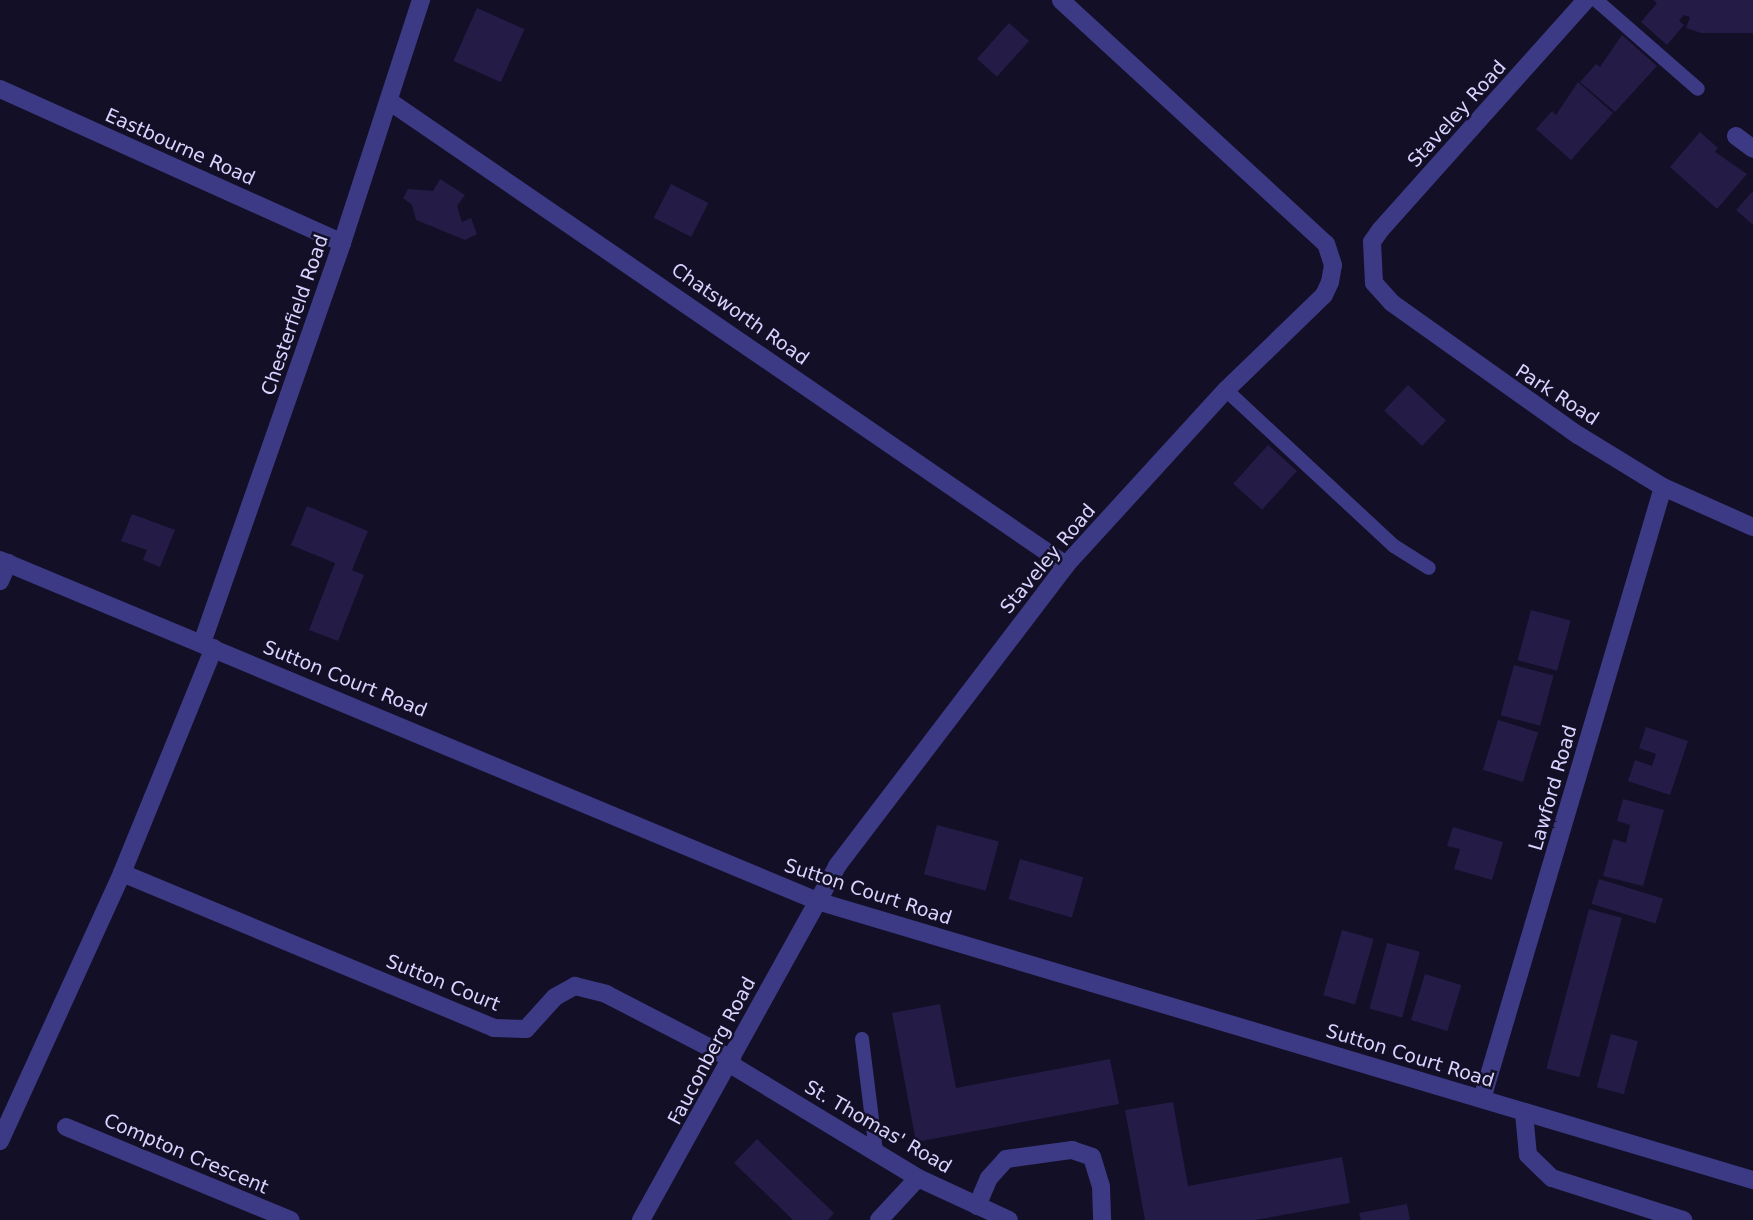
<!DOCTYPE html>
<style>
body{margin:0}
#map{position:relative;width:1753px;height:1220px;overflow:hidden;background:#130f26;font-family:"DejaVu Sans",sans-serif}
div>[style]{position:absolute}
.building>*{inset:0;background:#241b47;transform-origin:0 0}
.service>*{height:14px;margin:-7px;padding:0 7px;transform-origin:7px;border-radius:7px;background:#3d3a85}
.minor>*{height:18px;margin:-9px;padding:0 9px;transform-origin:9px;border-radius:9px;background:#3d3a85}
.tertiary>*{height:18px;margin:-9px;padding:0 9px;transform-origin:9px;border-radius:9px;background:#3d3a85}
span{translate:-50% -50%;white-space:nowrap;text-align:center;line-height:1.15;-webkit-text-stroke:5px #130f26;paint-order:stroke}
.street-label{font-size:19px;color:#d9d4ff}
</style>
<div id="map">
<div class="building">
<i style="clip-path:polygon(1653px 0,1753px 0,1753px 33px,1701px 33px,1686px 28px,1690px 17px,1684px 15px,1679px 21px,1684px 25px,1667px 45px,1641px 22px,1657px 3px)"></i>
<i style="left:477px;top:8px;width:52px;height:58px;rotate:24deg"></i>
<i style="left:1009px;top:23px;width:27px;height:48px;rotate:42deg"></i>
<i style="clip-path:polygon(1622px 35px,1657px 66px,1615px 112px,1580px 82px,1596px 64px,1600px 67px)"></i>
<i style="clip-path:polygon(1578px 82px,1613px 113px,1571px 160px,1536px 129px,1552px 111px,1556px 115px)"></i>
<i style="clip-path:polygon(1700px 132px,1718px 148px,1715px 152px,1747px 174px,1717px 209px,1670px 167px)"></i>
<i style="clip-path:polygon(440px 179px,465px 195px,457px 206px,462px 222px,471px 218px,477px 234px,465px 240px,416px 220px,412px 205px,403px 198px,408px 189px,433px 191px)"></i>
<i style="left:671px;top:184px;width:42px;height:38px;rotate:27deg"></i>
<i style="clip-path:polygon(1753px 191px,1753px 225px,1736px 210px)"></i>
<i style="left:1408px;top:385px;width:52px;height:35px;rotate:43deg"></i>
<i style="left:1268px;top:445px;width:39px;height:52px;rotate:42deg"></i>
<i style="clip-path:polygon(307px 506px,368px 531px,352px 570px,364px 575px,338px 641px,309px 630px,335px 563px,291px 545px)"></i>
<i style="clip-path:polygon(132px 514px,175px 530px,160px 567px,143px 560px,147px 550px,121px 541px)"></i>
<i style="left:1531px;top:610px;width:41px;height:52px;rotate:15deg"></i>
<i style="left:1514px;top:665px;width:41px;height:52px;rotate:15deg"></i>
<i style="left:1498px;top:720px;width:42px;height:52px;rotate:17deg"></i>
<i style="clip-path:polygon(1646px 727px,1688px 741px,1670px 795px,1628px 781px,1635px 760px,1652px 766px,1656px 754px,1639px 748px)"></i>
<i style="clip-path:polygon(1623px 799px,1664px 810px,1643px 886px,1603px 876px,1613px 839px,1626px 843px,1630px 825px,1617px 821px)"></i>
<i style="left:937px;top:825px;width:64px;height:51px;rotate:15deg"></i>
<i style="clip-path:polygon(1453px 827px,1503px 842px,1492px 880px,1454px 869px,1460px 849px,1447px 846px)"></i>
<i style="left:1020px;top:859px;width:66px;height:42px;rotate:16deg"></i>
<i style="left:1599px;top:879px;width:67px;height:26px;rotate:17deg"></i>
<i style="left:1589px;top:909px;width:34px;height:165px;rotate:15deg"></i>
<i style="left:1342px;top:930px;width:33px;height:68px;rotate:16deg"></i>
<i style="left:1387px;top:943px;width:34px;height:68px;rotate:15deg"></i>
<i style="left:1425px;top:974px;width:38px;height:48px;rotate:17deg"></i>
<i style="clip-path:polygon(940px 1004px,956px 1088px,1110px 1059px,1119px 1104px,916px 1142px,892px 1013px)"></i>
<i style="left:1611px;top:1034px;width:28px;height:55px;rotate:15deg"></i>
<i style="clip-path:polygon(1173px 1102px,1188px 1186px,1342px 1157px,1350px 1203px,1255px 1220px,1145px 1220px,1125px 1110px)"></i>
<i style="clip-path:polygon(757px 1139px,834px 1213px,828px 1220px,793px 1220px,734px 1163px)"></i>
<i style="clip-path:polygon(1407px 1204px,1410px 1220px,1361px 1220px,1359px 1213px)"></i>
</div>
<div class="service">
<i style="left:1596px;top:0;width:135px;rotate:41.1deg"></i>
<i style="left:1226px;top:390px;width:229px;rotate:42.9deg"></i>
<i style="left:1394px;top:546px;width:41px;rotate:32.2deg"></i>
<i style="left:862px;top:1039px;width:114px;rotate:82.9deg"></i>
</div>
<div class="minor">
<i style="left:1586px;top:0;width:307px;rotate:131.8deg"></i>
<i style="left:1381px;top:229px;width:16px;rotate:125deg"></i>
<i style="left:1372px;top:242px;width:41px;rotate:87.2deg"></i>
<i style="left:1374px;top:283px;width:27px;rotate:48deg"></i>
<i style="left:1392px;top:303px;width:228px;rotate:35.4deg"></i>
<i style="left:1578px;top:435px;width:100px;rotate:31.5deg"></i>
<i style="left:1663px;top:487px;width:98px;rotate:24deg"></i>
<i style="left:0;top:89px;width:375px;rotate:24.2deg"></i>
<i style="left:389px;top:101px;width:821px;rotate:34.43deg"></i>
<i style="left:1736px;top:136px;width:21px;rotate:37deg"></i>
<i style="left:0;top:581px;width:20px;rotate:-66deg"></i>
<i style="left:202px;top:643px;width:424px;rotate:-70.7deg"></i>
<i style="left:342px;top:243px;width:256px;rotate:-72deg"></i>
<i style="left:122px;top:873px;width:403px;rotate:22.6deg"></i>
<i style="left:494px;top:1028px;width:32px;rotate:2deg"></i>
<i style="left:526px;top:1029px;width:43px;rotate:-47.8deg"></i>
<i style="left:555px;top:997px;width:23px;rotate:-29deg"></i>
<i style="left:575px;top:986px;width:32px;rotate:14deg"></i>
<i style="left:606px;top:994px;width:142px;rotate:27.3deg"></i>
<i style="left:730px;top:1064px;width:220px;rotate:31.2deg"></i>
<i style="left:918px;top:1178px;width:100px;rotate:24.8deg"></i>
<i style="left:1482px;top:1099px;width:638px;rotate:-73.52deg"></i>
<i style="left:1524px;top:1113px;width:42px;rotate:84.6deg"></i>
<i style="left:1528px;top:1155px;width:33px;rotate:44deg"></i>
<i style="left:1552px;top:1178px;width:138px;rotate:17.8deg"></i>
<i style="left:66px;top:1127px;width:243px;rotate:22.5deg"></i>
<i style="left:0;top:1141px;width:294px;rotate:-65.5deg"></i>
<i style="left:122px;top:873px;width:243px;rotate:-67.8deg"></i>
<i style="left:977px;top:1206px;width:30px;rotate:-67deg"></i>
<i style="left:989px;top:1178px;width:25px;rotate:-48deg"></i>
<i style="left:1006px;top:1159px;width:67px;rotate:-7.8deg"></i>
<i style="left:1072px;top:1150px;width:21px;rotate:19deg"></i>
<i style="left:1092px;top:1157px;width:31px;rotate:73deg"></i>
<i style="left:1101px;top:1187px;width:33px;rotate:88deg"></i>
<i style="left:641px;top:1220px;width:405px;rotate:-61deg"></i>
<i style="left:837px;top:866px;width:378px;rotate:-52.7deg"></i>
<i style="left:1066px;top:565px;width:237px;rotate:-47.6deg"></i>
<i style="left:1226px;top:390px;width:136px;rotate:-44.1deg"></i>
<i style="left:1324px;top:295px;width:14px;rotate:-65deg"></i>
<i style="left:1330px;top:282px;width:17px;rotate:-80deg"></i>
<i style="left:1333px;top:265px;width:22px;rotate:-108deg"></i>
<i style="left:1326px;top:244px;width:360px;rotate:-137.4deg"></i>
<i style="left:879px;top:1220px;width:57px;rotate:-47.1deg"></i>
</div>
<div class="tertiary">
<i style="left:0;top:560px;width:885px;rotate:22.65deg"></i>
<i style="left:817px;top:901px;width:977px;rotate:16.6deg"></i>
</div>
<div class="street-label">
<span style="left:1457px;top:114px;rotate:-48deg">Staveley Road</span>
<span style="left:180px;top:147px;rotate:24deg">Eastbourne Road</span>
<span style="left:740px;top:314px;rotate:35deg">Chatsworth Road</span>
<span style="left:295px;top:315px;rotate:-71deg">Chesterfield Road</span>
<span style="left:1557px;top:395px;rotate:33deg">Park Road</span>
<span style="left:1048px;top:559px;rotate:-50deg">Staveley Road</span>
<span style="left:345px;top:679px;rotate:22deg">Sutton Court Road</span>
<span style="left:1553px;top:788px;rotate:-74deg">Lawford Road</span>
<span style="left:868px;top:892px;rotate:18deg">Sutton Court Road</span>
<span style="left:443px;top:983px;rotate:22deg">Sutton Court</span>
<span style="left:712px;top:1051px;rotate:-62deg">Fauconberg Road</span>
<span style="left:1410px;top:1056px;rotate:17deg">Sutton Court Road</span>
<span style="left:878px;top:1127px;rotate:30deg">St. Thomas' Road</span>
<span style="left:186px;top:1154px;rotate:23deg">Compton Crescent</span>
</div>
</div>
